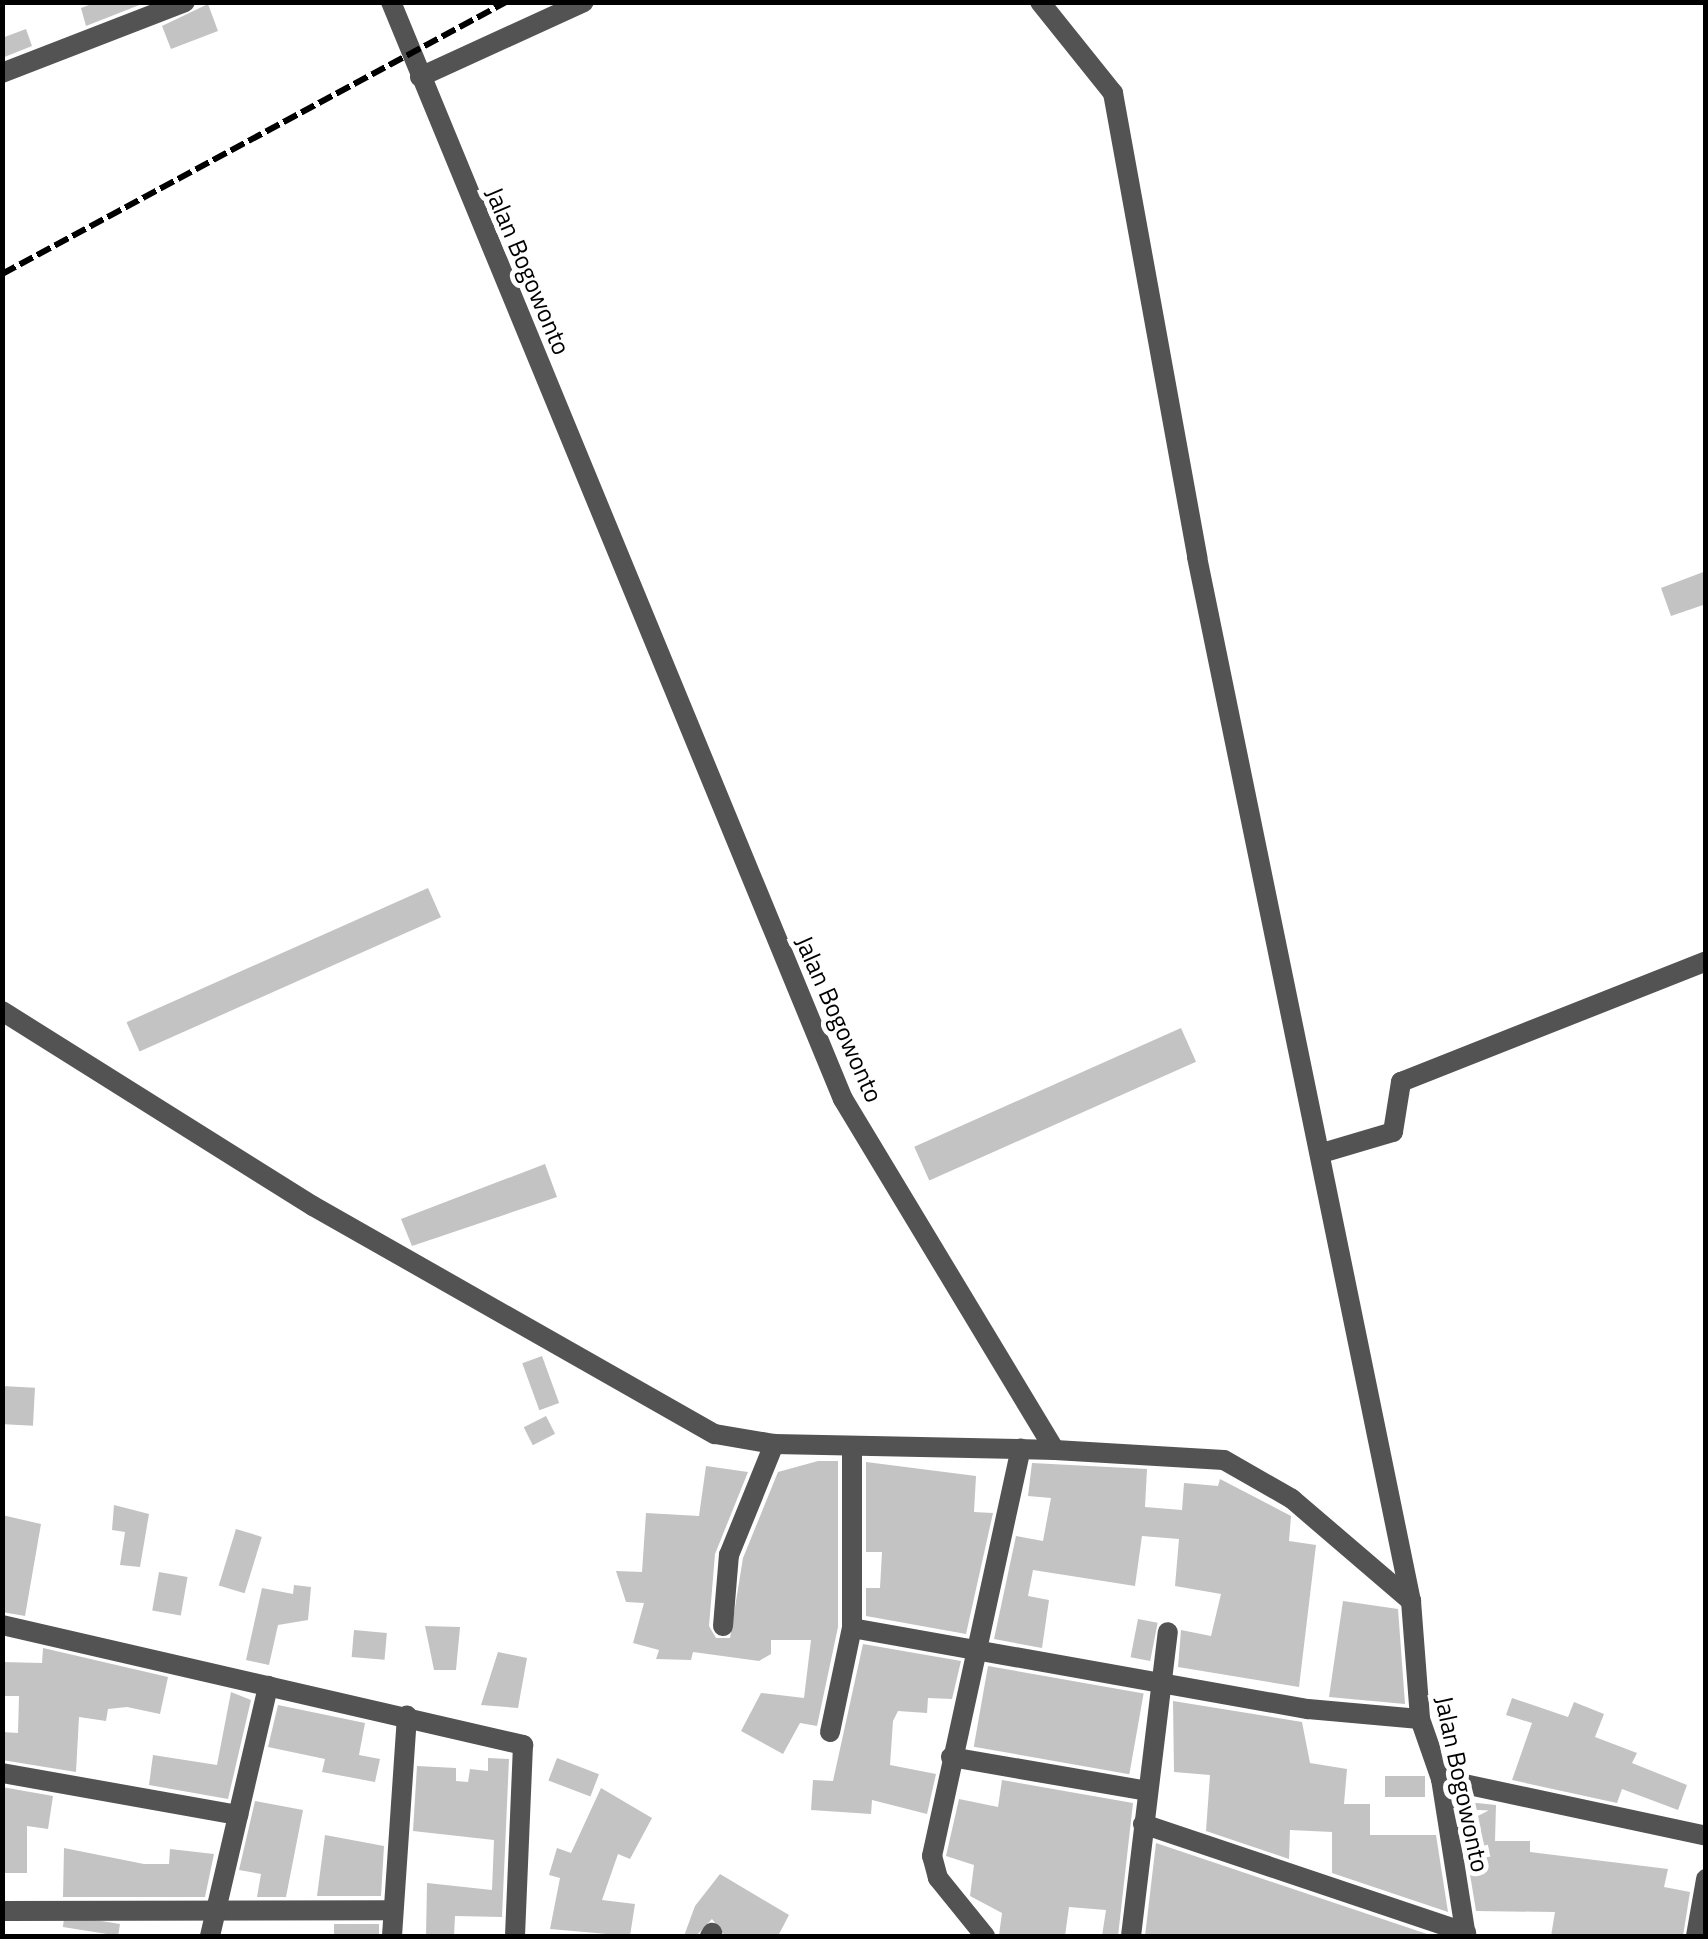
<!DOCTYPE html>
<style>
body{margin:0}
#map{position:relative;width:1708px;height:1939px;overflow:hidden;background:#fff;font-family:"Titillium Web",sans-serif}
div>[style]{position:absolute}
.building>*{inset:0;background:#c3c3c3;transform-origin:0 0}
.street>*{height:20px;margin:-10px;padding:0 10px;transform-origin:10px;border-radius:10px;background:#535353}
.rail>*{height:6px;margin-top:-3px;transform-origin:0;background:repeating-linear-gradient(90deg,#000 0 15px,transparent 0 20px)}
span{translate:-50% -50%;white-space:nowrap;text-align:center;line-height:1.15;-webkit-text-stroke:10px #fff;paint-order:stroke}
.street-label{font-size:25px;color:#000}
.frame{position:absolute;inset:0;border:5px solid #000;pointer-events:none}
</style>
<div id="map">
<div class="building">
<i style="clip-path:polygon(97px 2px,142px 2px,142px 4px,86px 26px,81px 8px)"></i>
<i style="clip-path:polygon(208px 4px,218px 31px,171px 49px,162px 26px)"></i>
<i style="clip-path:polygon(26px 29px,32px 46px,2px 58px,2px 38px)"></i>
<i style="clip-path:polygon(1706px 571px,1706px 604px,1671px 616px,1661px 588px)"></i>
<i style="left:428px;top:888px;width:32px;height:330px;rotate:66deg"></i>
<i style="left:1181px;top:1028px;width:37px;height:292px;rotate:66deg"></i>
<i style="clip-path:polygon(545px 1164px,557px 1197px,412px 1246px,401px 1219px)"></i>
<i style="left:542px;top:1356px;width:50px;height:21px;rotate:70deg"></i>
<i style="left:2px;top:1386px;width:33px;height:38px;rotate:3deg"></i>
<i style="left:546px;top:1416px;width:20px;height:25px;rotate:63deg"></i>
<i style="clip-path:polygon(818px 1461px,838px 1461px,838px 1627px,817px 1726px,800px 1723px,783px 1754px,741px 1731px,761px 1693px,804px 1698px,811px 1640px,771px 1640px,771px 1654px,759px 1661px,693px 1652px,691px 1660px,656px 1659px,659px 1650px,633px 1643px,644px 1603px,626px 1602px,616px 1571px,642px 1572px,646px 1513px,699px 1516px,706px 1466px,748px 1472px,715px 1554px,709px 1626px,716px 1638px,730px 1638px,743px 1558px,778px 1472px)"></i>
<i style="clip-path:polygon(866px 1462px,976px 1476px,974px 1512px,993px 1513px,966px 1634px,866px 1616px,866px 1588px,880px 1588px,882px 1552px,866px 1552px)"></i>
<i style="clip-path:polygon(1032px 1463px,1147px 1469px,1145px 1507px,1182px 1510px,1184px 1483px,1218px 1486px,1220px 1479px,1291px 1516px,1289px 1541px,1316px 1545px,1299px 1687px,1178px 1667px,1181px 1630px,1211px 1636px,1221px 1594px,1175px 1586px,1179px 1539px,1142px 1536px,1135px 1586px,1033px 1570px,1028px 1596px,1049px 1600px,1042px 1648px,994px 1639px,1016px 1536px,1043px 1541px,1051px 1498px,1028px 1496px)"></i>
<i style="clip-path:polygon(114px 1505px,149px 1514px,140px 1567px,120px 1565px,125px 1532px,112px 1530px)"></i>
<i style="clip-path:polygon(2px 1515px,41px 1524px,25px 1616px,2px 1612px)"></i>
<i style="left:236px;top:1529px;width:27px;height:59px;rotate:17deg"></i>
<i style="left:159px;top:1572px;width:29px;height:39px;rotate:10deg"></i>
<i style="clip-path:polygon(294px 1585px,311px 1587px,308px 1620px,278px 1625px,269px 1665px,246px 1660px,262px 1588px,293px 1594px)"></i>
<i style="clip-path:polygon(1343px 1601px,1398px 1609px,1405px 1704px,1329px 1697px)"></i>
<i style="left:1138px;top:1619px;width:20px;height:39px;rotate:11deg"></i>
<i style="clip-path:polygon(425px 1626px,460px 1627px,456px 1670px,434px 1670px)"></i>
<i style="left:354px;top:1630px;width:33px;height:27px;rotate:5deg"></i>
<i style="clip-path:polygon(863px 1644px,961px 1661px,952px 1699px,928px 1698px,927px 1713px,898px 1711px,893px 1721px,890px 1765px,936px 1774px,927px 1814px,872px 1800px,871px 1814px,811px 1810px,813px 1780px,833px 1781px)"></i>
<i style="clip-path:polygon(43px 1648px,168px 1677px,160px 1714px,127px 1707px,108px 1709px,106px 1721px,79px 1717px,76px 1772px,2px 1760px,2px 1732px,18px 1733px,19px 1696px,4px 1696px,2px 1662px,42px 1663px)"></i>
<i style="clip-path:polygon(498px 1652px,527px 1658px,518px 1708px,481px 1705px)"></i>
<i style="left:988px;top:1666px;width:158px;height:82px;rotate:10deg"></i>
<i style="clip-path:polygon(231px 1692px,251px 1700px,228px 1799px,149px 1785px,153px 1755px,217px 1765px)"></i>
<i style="clip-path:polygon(1512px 1698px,1568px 1717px,1574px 1702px,1604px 1714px,1595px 1737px,1637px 1753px,1632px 1763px,1687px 1785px,1678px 1810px,1622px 1789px,1617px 1803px,1512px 1780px,1532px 1723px,1506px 1715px)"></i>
<i style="clip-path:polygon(1173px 1701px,1302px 1722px,1310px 1763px,1347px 1769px,1344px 1804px,1370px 1804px,1370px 1835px,1436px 1835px,1448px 1912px,1332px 1873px,1332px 1832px,1290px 1830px,1289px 1859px,1206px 1831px,1210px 1775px,1174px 1772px)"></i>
<i style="clip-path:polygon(278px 1705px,365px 1723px,359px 1755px,380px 1759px,375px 1782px,322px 1772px,325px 1759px,268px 1747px)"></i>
<i style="clip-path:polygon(488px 1758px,509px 1759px,502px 1917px,455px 1916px,454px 1936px,426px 1936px,427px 1883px,492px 1890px,494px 1840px,413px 1831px,417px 1766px,456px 1768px,456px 1781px,468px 1782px,470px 1769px,488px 1771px)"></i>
<i style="left:557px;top:1758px;width:45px;height:24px;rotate:21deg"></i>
<i style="left:1385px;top:1776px;width:40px;height:21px"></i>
<i style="clip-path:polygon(1002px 1780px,1133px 1803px,1118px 1936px,1102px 1936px,1106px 1910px,1069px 1907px,1065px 1936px,999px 1935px,1002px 1913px,970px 1896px,974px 1865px,946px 1856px,959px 1799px,998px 1807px)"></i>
<i style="clip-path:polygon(2px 1787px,53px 1796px,48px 1829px,27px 1826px,27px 1873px,2px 1873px)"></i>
<i style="clip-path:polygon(601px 1788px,652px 1818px,630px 1859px,618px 1854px,602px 1900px,635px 1904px,630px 1936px,550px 1929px,560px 1878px,549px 1875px,557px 1848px,571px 1853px)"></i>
<i style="clip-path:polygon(255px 1801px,303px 1810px,286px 1897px,257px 1897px,261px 1874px,239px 1870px)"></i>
<i style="clip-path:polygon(1458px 1801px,1496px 1805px,1495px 1841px,1530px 1841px,1530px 1852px,1668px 1869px,1664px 1887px,1690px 1892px,1683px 1936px,1551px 1936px,1555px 1912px,1476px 1911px)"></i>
<i style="clip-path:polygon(325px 1835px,384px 1846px,381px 1896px,317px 1896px)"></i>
<i style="clip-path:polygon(1156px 1843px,1433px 1936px,1145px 1936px)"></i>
<i style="clip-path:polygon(64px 1848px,144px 1864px,169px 1864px,170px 1849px,214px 1854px,205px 1897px,63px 1897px)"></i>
<i style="clip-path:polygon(720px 1874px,789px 1915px,778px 1936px,725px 1936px,712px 1919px,696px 1936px,684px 1936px,695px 1906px)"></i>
<i style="left:120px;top:1924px;width:12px;height:56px;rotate:99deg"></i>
<i style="left:334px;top:1924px;width:45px;height:12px"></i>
</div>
<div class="street">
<i style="left:391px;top:2px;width:1186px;rotate:67.61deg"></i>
<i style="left:843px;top:1099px;width:410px;rotate:58.9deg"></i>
<i style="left:1055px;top:1450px;width:169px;rotate:3.4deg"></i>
<i style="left:1224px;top:1460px;width:78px;rotate:29.8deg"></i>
<i style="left:1292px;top:1499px;width:157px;rotate:40.6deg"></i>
<i style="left:1411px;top:1601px;width:118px;rotate:85.6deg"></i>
<i style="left:1420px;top:1719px;width:64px;rotate:70.7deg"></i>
<i style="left:1441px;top:1779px;width:159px;rotate:81deg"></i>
<i style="left:1040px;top:2px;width:117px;rotate:51.3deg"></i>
<i style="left:1113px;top:93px;width:472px;rotate:79.7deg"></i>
<i style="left:1197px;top:557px;width:1066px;rotate:78.42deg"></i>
<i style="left:2px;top:73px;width:196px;rotate:-21.2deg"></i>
<i style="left:420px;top:77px;width:180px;rotate:-24.6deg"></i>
<i style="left:2px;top:1011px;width:367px;rotate:32.1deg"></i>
<i style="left:313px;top:1206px;width:462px;rotate:29.6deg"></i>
<i style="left:715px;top:1434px;width:60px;rotate:9.6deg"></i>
<i style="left:774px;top:1444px;width:281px;rotate:1.2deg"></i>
<i style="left:1322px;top:1153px;width:74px;rotate:-16.5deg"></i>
<i style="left:1393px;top:1132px;width:51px;rotate:-80.9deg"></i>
<i style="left:1401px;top:1082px;width:328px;rotate:-21.6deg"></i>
<i style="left:2px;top:1625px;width:535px;rotate:12.97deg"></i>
<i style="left:523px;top:1745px;width:191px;rotate:92.4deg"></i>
<i style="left:723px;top:1626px;width:71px;rotate:-85.2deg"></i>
<i style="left:729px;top:1555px;width:120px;rotate:-67.9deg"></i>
<i style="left:852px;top:1628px;width:182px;rotate:-90deg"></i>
<i style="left:830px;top:1732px;width:106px;rotate:-78.1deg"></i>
<i style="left:852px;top:1628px;width:463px;rotate:10.1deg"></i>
<i style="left:1308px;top:1709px;width:112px;rotate:5.1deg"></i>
<i style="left:951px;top:1757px;width:199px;rotate:9.8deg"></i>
<i style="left:2px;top:1773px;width:240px;rotate:10.1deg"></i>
<i style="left:1441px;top:1779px;width:271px;rotate:12.1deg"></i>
<i style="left:1143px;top:1824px;width:341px;rotate:18.6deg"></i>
<i style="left:2px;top:1911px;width:391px;rotate:-0.1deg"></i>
<i style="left:210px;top:1936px;width:257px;rotate:-76.9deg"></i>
<i style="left:392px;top:1936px;width:221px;rotate:-86.1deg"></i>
<i style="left:710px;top:1936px;width:4px;rotate:-56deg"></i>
<i style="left:985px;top:1936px;width:75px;rotate:-129deg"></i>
<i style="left:938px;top:1878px;width:23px;rotate:-105deg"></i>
<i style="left:932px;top:1856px;width:417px;rotate:-77.7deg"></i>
<i style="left:1131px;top:1936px;width:306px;rotate:-83.1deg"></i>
<i style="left:1696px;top:1936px;width:58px;rotate:-80deg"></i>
</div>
<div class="rail">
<i style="left:2px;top:274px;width:573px;rotate:-28.35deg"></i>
</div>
<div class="street-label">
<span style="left:528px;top:271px;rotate:67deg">Jalan Bogowonto</span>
<span style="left:839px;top:1019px;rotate:66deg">Jalan Bogowonto</span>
<span style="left:1462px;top:1784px;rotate:78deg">Jalan Bogowonto</span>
</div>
<div class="frame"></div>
</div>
